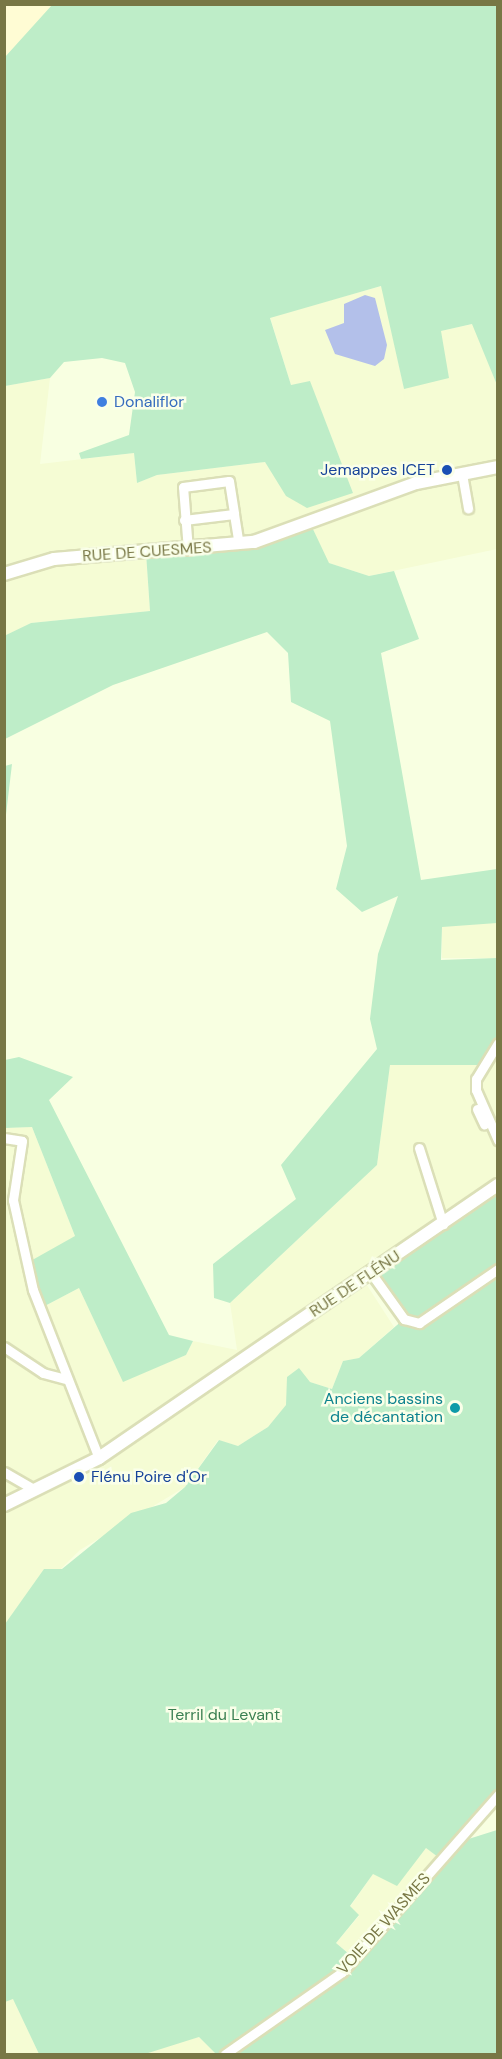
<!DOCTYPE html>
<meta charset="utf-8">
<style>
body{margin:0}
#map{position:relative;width:502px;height:2059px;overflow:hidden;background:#f8ffe1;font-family:"DM Sans",sans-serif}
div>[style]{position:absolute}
.residential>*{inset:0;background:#f5fcd4;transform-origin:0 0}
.commercial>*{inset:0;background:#fffcd4}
.green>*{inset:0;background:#beedc8}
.water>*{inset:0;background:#b3c0ea}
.roads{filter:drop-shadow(2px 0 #dbdfb7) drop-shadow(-2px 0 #dbdfb7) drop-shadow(0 2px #dbdfb7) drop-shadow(0 -2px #dbdfb7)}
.minor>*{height:9px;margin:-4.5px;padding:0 4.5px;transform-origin:4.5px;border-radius:4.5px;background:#fff}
.tertiary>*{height:12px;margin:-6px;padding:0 6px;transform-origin:6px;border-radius:6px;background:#fff}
.dots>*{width:16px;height:16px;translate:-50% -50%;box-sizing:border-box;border:3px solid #faffe9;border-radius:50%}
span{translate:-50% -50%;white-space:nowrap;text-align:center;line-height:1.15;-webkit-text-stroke:5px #faffe9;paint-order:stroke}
.shop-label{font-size:16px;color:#366cbe}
.left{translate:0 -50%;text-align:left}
.transit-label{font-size:16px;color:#164399}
.right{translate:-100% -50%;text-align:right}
.street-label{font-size:16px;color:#787745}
.culture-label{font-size:16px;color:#0d838f}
.park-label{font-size:16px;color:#3b8052}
.frame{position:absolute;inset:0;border:6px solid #787745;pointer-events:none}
</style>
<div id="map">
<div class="residential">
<i style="clip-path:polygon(382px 286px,404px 389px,441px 331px,473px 324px,497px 385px,497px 549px,369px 576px,329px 563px,291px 533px,146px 554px,150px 611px,31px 623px,5px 636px,5px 386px,50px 378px,40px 464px,134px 453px,137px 483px,157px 475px,265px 462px,274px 475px,353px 493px,310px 382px,291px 385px,270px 317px)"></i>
<i style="left:497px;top:923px;width:35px;height:55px;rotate:90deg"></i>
<i style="clip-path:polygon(497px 1043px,497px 1188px,363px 1279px,394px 1327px,359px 1358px,343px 1361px,332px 1389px,310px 1382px,268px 1427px,238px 1446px,218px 1440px,185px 1487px,80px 1550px,5px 1624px,5px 1128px,32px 1127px,75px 1236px,39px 1309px,79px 1288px,123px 1381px,186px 1355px,193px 1341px,237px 1350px,230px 1303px,377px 1165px,390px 1065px,483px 1065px)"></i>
<i style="clip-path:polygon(426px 1848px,442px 1860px,356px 1959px,336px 1943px,359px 1916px,350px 1907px,373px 1874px,403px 1872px)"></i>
<i style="clip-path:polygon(13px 1998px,39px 2054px,7px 2054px,5px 2049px,5px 2002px)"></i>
<i style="clip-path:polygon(199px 2037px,216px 2054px,145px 2054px,170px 2044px)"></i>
</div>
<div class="commercial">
<i style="clip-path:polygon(5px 5px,54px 6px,5px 57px)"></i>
</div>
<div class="green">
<i style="clip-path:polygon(52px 5px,497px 5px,497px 385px,472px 324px,441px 331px,449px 378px,404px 389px,381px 286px,270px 318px,291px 385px,310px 381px,353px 493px,307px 508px,286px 496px,265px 462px,157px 475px,137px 483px,134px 453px,81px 459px,79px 453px,129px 435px,135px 392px,125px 363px,102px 358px,64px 362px,50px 378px,5px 386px,5px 57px)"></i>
<i style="clip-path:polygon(311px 525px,329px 563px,369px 576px,394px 571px,419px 639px,381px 653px,421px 880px,497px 869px,497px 923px,442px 927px,441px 960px,497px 958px,497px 1043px,483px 1065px,390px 1065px,377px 1165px,230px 1303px,214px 1298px,213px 1264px,296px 1199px,281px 1165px,377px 1049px,370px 1019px,378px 954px,398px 896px,362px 912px,336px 889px,347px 846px,330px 721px,291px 702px,288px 653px,267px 632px,113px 685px,5px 739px,4px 636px,31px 623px,150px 611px,146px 553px)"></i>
<i style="clip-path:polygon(12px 764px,5px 823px,5px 766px)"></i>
<i style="clip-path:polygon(19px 1057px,73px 1077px,49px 1100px,169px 1335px,193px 1341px,186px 1355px,123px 1382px,79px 1288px,39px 1309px,27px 1263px,75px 1236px,32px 1127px,5px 1128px,5px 1060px)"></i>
<i style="clip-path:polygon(evenodd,497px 1188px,497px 1795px,459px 1842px,497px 1830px,497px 2054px,216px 2054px,199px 2037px,145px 2054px,39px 2054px,13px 1999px,5px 2002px,5px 1624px,44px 1569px,62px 1569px,131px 1513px,166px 1503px,185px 1487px,219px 1440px,238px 1446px,268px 1427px,286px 1405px,287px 1377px,299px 1368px,310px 1382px,332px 1389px,343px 1361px,359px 1358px,404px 1319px,371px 1273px,497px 1188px,426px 1848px,442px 1860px,355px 1959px,336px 1943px,359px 1915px,350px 1906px,373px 1874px,397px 1886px,426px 1848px)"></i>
</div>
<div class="water">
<i style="clip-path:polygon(365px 295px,375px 298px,387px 345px,384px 359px,375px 366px,335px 354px,325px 330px,344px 323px,344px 304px)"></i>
</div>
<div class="roads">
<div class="minor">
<i style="left:462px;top:474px;width:35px;rotate:80deg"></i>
<i style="left:184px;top:520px;width:50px;rotate:-6.8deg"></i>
<i style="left:234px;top:514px;width:30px;rotate:81deg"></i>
<i style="left:188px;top:550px;width:63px;rotate:-94.5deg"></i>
<i style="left:183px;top:487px;width:46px;rotate:-7.4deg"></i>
<i style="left:229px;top:481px;width:33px;rotate:81deg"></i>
<i style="left:498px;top:1043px;width:42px;rotate:121.4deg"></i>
<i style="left:476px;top:1079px;width:11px;rotate:90deg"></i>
<i style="left:476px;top:1090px;width:55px;rotate:66.3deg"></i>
<i style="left:477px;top:1109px;width:17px;rotate:65deg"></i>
<i style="left:4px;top:1138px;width:18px;rotate:9deg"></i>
<i style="left:22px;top:1141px;width:60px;rotate:98.7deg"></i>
<i style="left:13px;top:1200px;width:92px;rotate:77.5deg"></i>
<i style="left:33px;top:1290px;width:180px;rotate:68.6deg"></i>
<i style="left:419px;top:1148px;width:80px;rotate:72.5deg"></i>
<i style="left:371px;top:1273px;width:57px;rotate:54.3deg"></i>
<i style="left:404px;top:1319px;width:16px;rotate:15deg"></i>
<i style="left:419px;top:1323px;width:96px;rotate:-34.4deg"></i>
<i style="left:4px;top:1347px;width:47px;rotate:33.7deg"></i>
<i style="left:43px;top:1373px;width:23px;rotate:15deg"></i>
<i style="left:4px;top:1472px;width:32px;rotate:30deg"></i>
<i style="left:225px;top:2054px;width:143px;rotate:-35deg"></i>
<i style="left:342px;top:1972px;width:236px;rotate:-48.6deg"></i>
</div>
<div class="tertiary">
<i style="left:4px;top:574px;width:52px;rotate:-16.7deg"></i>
<i style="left:54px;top:559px;width:201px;rotate:-4.9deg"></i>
<i style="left:254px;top:542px;width:172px;rotate:-20deg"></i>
<i style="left:416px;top:483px;width:84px;rotate:-11deg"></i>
<i style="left:4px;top:1505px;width:106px;rotate:-26.3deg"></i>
<i style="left:99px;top:1458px;width:483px;rotate:-34.4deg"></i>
</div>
</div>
<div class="dots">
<i style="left:102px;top:402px;background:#3f7fe0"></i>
<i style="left:447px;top:470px;background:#1a4fb4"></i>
<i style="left:455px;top:1408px;background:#0f9aa8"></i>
<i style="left:79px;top:1477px;background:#1a4fb4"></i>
</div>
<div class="shop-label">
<span class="left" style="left:114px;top:402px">Donaliflor</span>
</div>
<div class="transit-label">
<span class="right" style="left:435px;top:470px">Jemappes ICET</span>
<span class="left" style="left:91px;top:1477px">Flénu Poire d'Or</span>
</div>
<div class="street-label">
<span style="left:147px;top:552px;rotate:-4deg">RUE DE CUESMES</span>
<span style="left:355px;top:1284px;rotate:-34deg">RUE DE FLÉNU</span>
<span style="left:384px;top:1924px;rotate:-48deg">VOIE DE WASMES</span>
</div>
<div class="culture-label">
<span class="right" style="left:443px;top:1408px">Anciens bassins<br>de décantation</span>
</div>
<div class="park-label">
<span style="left:224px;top:1715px">Terril du Levant</span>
</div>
<div class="frame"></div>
</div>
